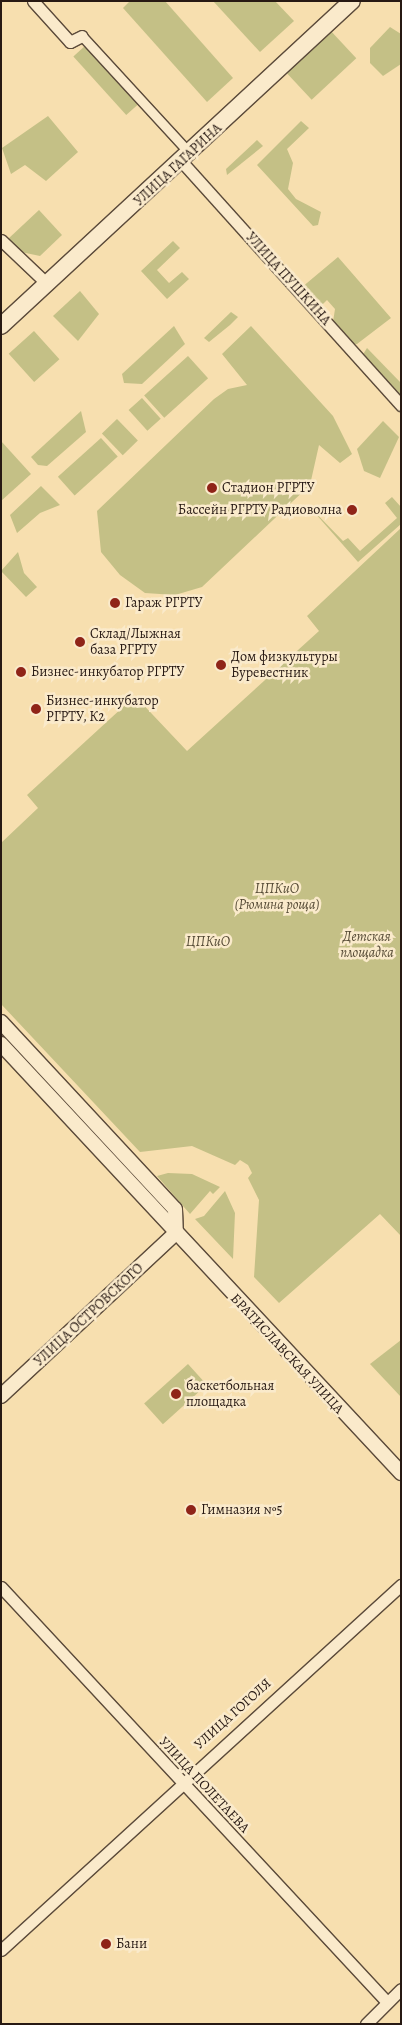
<!DOCTYPE html>
<meta charset="utf-8">
<style>
body{margin:0}
#map{position:relative;width:402px;height:2025px;overflow:hidden;background:#f7dfaf;font-family:Alegreya,serif}
div>[style]{position:absolute}
.green>*{inset:0;background:#c4c086;transform-origin:0 0}
.roads{filter:drop-shadow(1px 0 #5b4a3a) drop-shadow(-1px 0 #5b4a3a) drop-shadow(0 1px #5b4a3a) drop-shadow(0 -1px #5b4a3a)}
.pedestrian>*{height:9px;margin:-4.5px;padding:0 4.5px;transform-origin:4.5px;border-radius:4.5px;background:#faeacb}
.minor>*{height:11px;margin:-5.5px;padding:0 5.5px;transform-origin:5.5px;border-radius:5.5px;background:#faeacb}
.tertiary>*{height:14px;margin:-7px;padding:0 7px;transform-origin:7px;border-radius:7px;background:#faeacb}
.secondary>*{height:16px;margin:-8px;padding:0 8px;transform-origin:8px;border-radius:8px;background:#faeacb}
.dots>*{width:14px;height:14px;translate:-50% -50%;box-sizing:border-box;border:2px solid #faeacb;border-radius:50%}
span{translate:-50% -50%;white-space:nowrap;text-align:center;line-height:1.15;-webkit-text-stroke:5px #faeacb;paint-order:stroke}
.street-label{font-size:14px;color:#271913}
.poi-label{font-size:14px;color:#271913}
.left{translate:0 -50%;text-align:left}
.right{translate:-100% -50%;text-align:right}
.park-label{font-size:14px;color:#564b36;font-style:italic}
.frame{position:absolute;inset:0;border:2px solid #271913;pointer-events:none}
</style>
<div id="map">
<div class="green">
<i style="clip-path:polygon(130px 1px,165px 1px,233px 78px,207px 102px,123px 8px)"></i>
<i style="clip-path:polygon(213px 1px,275px 1px,294px 21px,260px 52px)"></i>
<i style="clip-path:polygon(390px 27px,401px 34px,401px 64px,383px 76px,370px 63px,370px 48px)"></i>
<i style="left:329px;top:29px;width:40px;height:61px;rotate:47deg"></i>
<i style="left:86px;top:45px;width:79px;height:17px;rotate:48deg"></i>
<i style="clip-path:polygon(48px 116px,78px 152px,46px 181px,25px 165px,11px 174px,2px 148px)"></i>
<i style="clip-path:polygon(301px 121px,309px 128px,287px 149px,293px 163px,288px 189px,296px 199px,321px 212px,318px 225px,313px 226px,257px 165px)"></i>
<i style="clip-path:polygon(257px 140px,263px 146px,227px 175px,226px 169px)"></i>
<i style="clip-path:polygon(39px 210px,62px 235px,40px 256px,21px 252px,8px 239px)"></i>
<i style="clip-path:polygon(173px 241px,180px 248px,157px 270px,169px 283px,182px 272px,189px 279px,167px 299px,141px 271px)"></i>
<i style="clip-path:polygon(338px 257px,391px 318px,357px 344px,352px 345px,333px 322px,335px 309px,327px 300px,319px 308px,301px 288px)"></i>
<i style="clip-path:polygon(80px 291px,99px 314px,78px 341px,53px 316px)"></i>
<i style="clip-path:polygon(231px 312px,238px 317px,230px 325px,209px 342px,204px 338px)"></i>
<i style="clip-path:polygon(174px 326px,185px 344px,142px 384px,124px 383px,122px 374px)"></i>
<i style="clip-path:polygon(251px 326px,333px 416px,352px 454px,340px 463px,319px 445px,310px 485px,202px 587px,175px 595px,145px 593px,120px 575px,101px 552px,97px 511px,214px 399px,228px 389px,247px 385px,222px 354px)"></i>
<i style="left:34px;top:331px;width:38px;height:34px;rotate:48deg"></i>
<i style="clip-path:polygon(367px 348px,401px 383px,401px 399px,362px 356px)"></i>
<i style="left:188px;top:356px;width:30px;height:59px;rotate:48deg"></i>
<i style="left:142px;top:398px;width:28px;height:18px;rotate:48deg"></i>
<i style="clip-path:polygon(81px 411px,86px 432px,47px 466px,38px 465px,31px 457px)"></i>
<i style="left:117px;top:419px;width:30px;height:21px;rotate:46deg"></i>
<i style="clip-path:polygon(383px 421px,399px 437px,380px 478px,364px 471px,357px 449px)"></i>
<i style="left:101px;top:438px;width:25px;height:58px;rotate:48deg"></i>
<i style="clip-path:polygon(1px 441px,31px 474px,1px 501px)"></i>
<i style="clip-path:polygon(41px 486px,60px 505px,40px 513px,17px 533px,10px 515px)"></i>
<i style="clip-path:polygon(392px 497px,401px 507px,401px 524px,358px 562px,307px 504px,343px 541px,348px 538px,360px 551px,397px 518px,385px 503px)"></i>
<i style="clip-path:polygon(401px 528px,401px 1236px,380px 1214px,279px 1303px,254px 1277px,259px 1200px,248px 1178px,252px 1173px,248px 1165px,240px 1160px,235px 1165px,192px 1146px,140px 1152px,1px 1004px,1px 843px,38px 808px,27px 795px,135px 696px,187px 751px,319px 631px,307px 616px)"></i>
<i style="clip-path:polygon(18px 552px,24px 573px,37px 587px,26px 597px,1px 571px)"></i>
<i style="clip-path:polygon(168px 1173px,192px 1174px,220px 1187px,213px 1194px,210px 1191px,190px 1214px,157px 1176px)"></i>
<i style="clip-path:polygon(225px 1191px,235px 1213px,233px 1259px,195px 1219px,204px 1216px)"></i>
<i style="clip-path:polygon(401px 1340px,401px 1397px,370px 1364px)"></i>
<i style="left:188px;top:1364px;width:28px;height:59px;rotate:48deg"></i>
</div>
<div class="roads">
<div class="pedestrian">
<i style="left:82px;top:36px;width:149px;rotate:47.4deg"></i>
</div>
<div class="minor">
<i style="left:33px;top:1px;width:55px;rotate:47.9deg"></i>
<i style="left:70px;top:42px;width:13px;rotate:-27deg"></i>
<i style="left:182px;top:162px;width:327px;rotate:48deg"></i>
<i style="left:1px;top:240px;width:54px;rotate:43.5deg"></i>
<i style="left:1px;top:1587px;width:567px;rotate:47.07deg"></i>
<i style="left:1px;top:1950px;width:542px;rotate:-42.38deg"></i>
<i style="left:366px;top:2024px;width:49px;rotate:-45deg"></i>
</div>
<div class="tertiary">
<i style="left:1px;top:1022px;width:255px;rotate:47.1deg"></i>
<i style="left:175px;top:1209px;width:24px;rotate:88deg"></i>
<i style="left:1px;top:1044px;width:587px;rotate:47deg"></i>
<i style="left:1px;top:1396px;width:239px;rotate:-43deg"></i>
</div>
<div class="secondary">
<i style="left:1px;top:326px;width:478px;rotate:-42.8deg"></i>
</div>
</div>
<div class="dots">
<i style="left:212px;top:488px;background:#8f2418"></i>
<i style="left:352px;top:510px;background:#8f2418"></i>
<i style="left:115px;top:603px;background:#8f2418"></i>
<i style="left:80px;top:642px;background:#8f2418"></i>
<i style="left:221px;top:665px;background:#8f2418"></i>
<i style="left:21px;top:672px;background:#8f2418"></i>
<i style="left:36px;top:709px;background:#8f2418"></i>
<i style="left:176px;top:1394px;background:#8f2418"></i>
<i style="left:191px;top:1510px;background:#8f2418"></i>
<i style="left:106px;top:1944px;background:#8f2418"></i>
</div>
<div class="street-label">
<span style="left:178px;top:165px;rotate:-43deg">УЛИЦА ГАГАРИНА</span>
<span style="left:288px;top:279px;rotate:48deg">УЛИЦА ПУШКИНА</span>
<span style="left:89px;top:1315px;rotate:-43deg">УЛИЦА ОСТРОВСКОГО</span>
<span style="left:287px;top:1354px;rotate:47deg">БРАТИСЛАВСКАЯ УЛИЦА</span>
<span style="left:233px;top:1714px;rotate:-42deg">УЛИЦА ГОГОЛЯ</span>
<span style="left:204px;top:1785px;rotate:47deg">УЛИЦА ПОЛЕТАЕВА</span>
</div>
<div class="poi-label">
<span class="left" style="left:222px;top:488px">Стадион РГРТУ</span>
<span class="right" style="left:342px;top:510px">Бассейн РГРТУ Радиоволна</span>
<span class="left" style="left:125px;top:603px">Гараж РГРТУ</span>
<span class="left" style="left:90px;top:642px">Склад/Лыжная<br>база РГРТУ</span>
<span class="left" style="left:231px;top:665px">Дом физкультуры<br>Буревестник</span>
<span class="left" style="left:31px;top:672px">Бизнес-инкубатор РГРТУ</span>
<span class="left" style="left:46px;top:709px">Бизнес-инкубатор<br>РГРТУ, К2</span>
<span class="left" style="left:186px;top:1394px">баскетбольная<br>площадка</span>
<span class="left" style="left:201px;top:1510px">Гимназия №5</span>
<span class="left" style="left:116px;top:1944px">Бани</span>
</div>
<div class="park-label">
<span style="left:277px;top:897px">ЦПКиО<br>(Рюмина роща)</span>
<span style="left:367px;top:945px">Детская<br>площадка</span>
<span style="left:208px;top:942px">ЦПКиО</span>
</div>
<div class="frame"></div>
</div>
